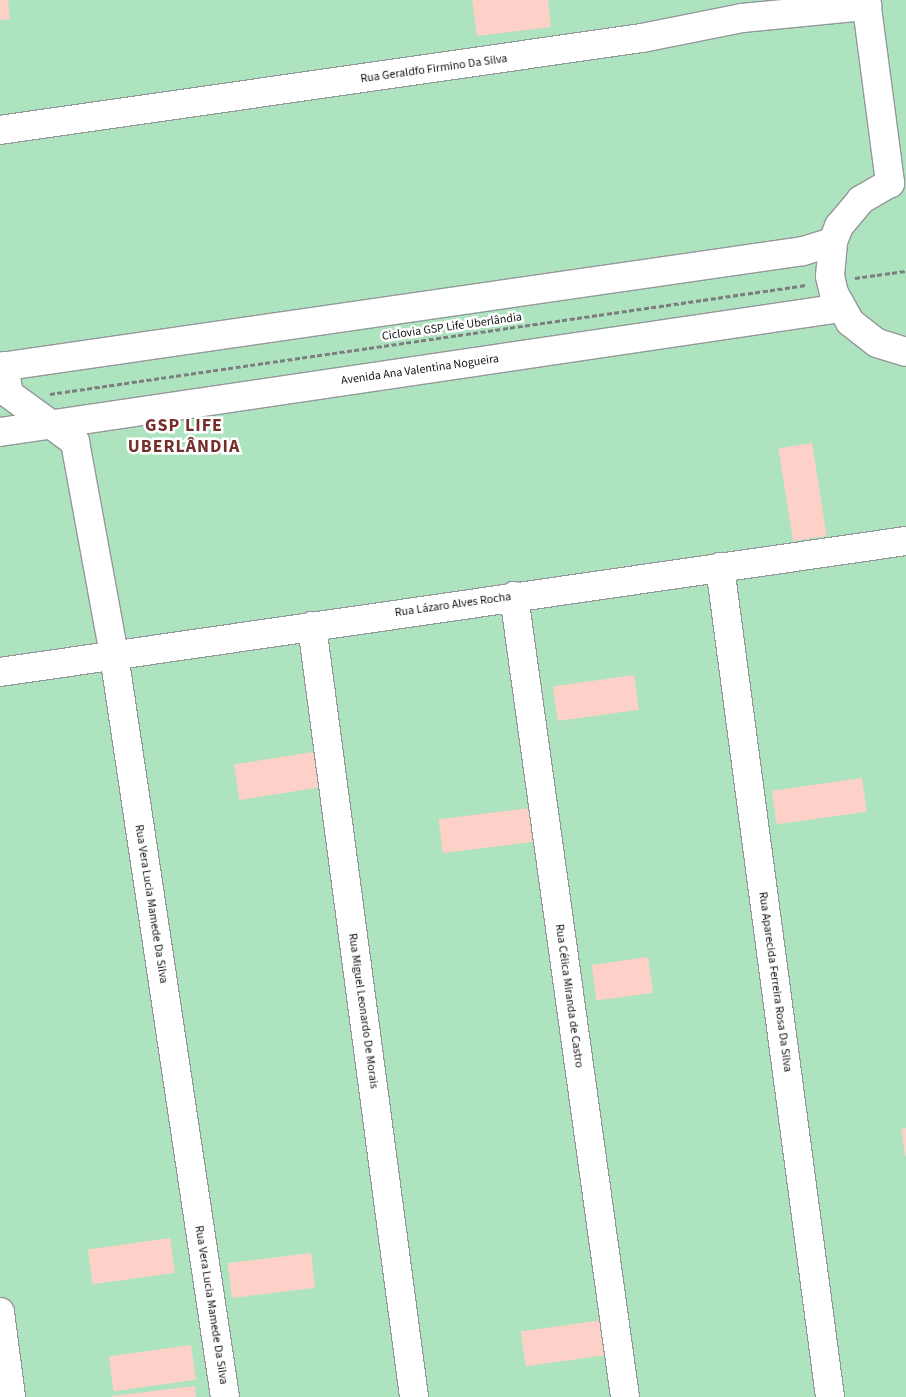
<!DOCTYPE html>
<meta charset="utf-8">
<style>
body{margin:0}
#map{position:relative;width:906px;height:1397px;overflow:hidden;background:#f1f4f7;font-family:"Source Sans 3",sans-serif}
div>[style]{position:absolute}
.green>*{inset:0;background:#ade3be;transform-origin:0 0}
.building>*{inset:0;background:#fed1c8;transform-origin:0 0}
.path>*{height:3px;margin-top:-1.5px;transform-origin:0;background:repeating-linear-gradient(90deg,#7c7e80 0 5px,transparent 0 7.5px)}
.roads{filter:drop-shadow(1px 0 #94979a) drop-shadow(-1px 0 #94979a) drop-shadow(0 1px #94979a) drop-shadow(0 -1px #94979a)}
.minor>*{height:28px;margin:-14px;padding:0 14px;transform-origin:14px;border-radius:14px;background:#fff}
span{translate:-50% -50%;white-space:nowrap;text-align:center;line-height:1.15;-webkit-text-stroke:5px #fff;paint-order:stroke}
.street-label{font-size:12px;color:#121314}
.district-label{font-size:18px;color:#752f2a;font-weight:700;letter-spacing:1px}
</style>
<div id="map">
<div class="green">
<i style="left:0;top:0;width:906px;height:1397px"></i>
</div>
<div class="building">
<i style="clip-path:polygon(0 0,8px 0,10px 19px,0 20px)"></i>
<i style="clip-path:polygon(472px 0,548px 0,551px 27px,477px 36px)"></i>
<i style="left:812px;top:443px;width:94px;height:34px;rotate:81deg"></i>
<i style="left:634px;top:675px;width:35px;height:82px;rotate:82deg"></i>
<i style="left:313px;top:752px;width:36px;height:80px;rotate:81deg"></i>
<i style="left:862px;top:778px;width:34px;height:91px;rotate:82deg"></i>
<i style="left:530px;top:808px;width:34px;height:92px;rotate:83deg"></i>
<i style="left:648px;top:957px;width:36px;height:57px;rotate:82deg"></i>
<i style="clip-path:polygon(906px 1128px,906px 1156px,905px 1156px,901px 1129px)"></i>
<i style="left:170px;top:1238px;width:35px;height:83px;rotate:82deg"></i>
<i style="left:311px;top:1253px;width:35px;height:84px;rotate:83deg"></i>
<i style="left:603px;top:1320px;width:35px;height:83px;rotate:82deg"></i>
<i style="left:191px;top:1345px;width:35px;height:83px;rotate:82deg"></i>
<i style="clip-path:polygon(195px 1386px,196px 1397px,112px 1397px,112px 1396px)"></i>
</div>
<div class="path">
<i style="left:855px;top:278px;width:51px;rotate:-7.8deg"></i>
<i style="left:50px;top:394px;width:764px;rotate:-8.2deg"></i>
</div>
<div class="roads">
<div class="minor">
<i style="left:866px;top:0;width:185px;rotate:82.5deg"></i>
<i style="left:890px;top:183px;width:34px;rotate:150deg"></i>
<i style="left:861px;top:200px;width:34px;rotate:130deg"></i>
<i style="left:839px;top:226px;width:17px;rotate:111deg"></i>
<i style="left:833px;top:242px;width:34px;rotate:95deg"></i>
<i style="left:830px;top:276px;width:17px;rotate:77deg"></i>
<i style="left:834px;top:293px;width:33px;rotate:61deg"></i>
<i style="left:850px;top:322px;width:34px;rotate:38deg"></i>
<i style="left:877px;top:343px;width:30px;rotate:17deg"></i>
<i style="left:0;top:130px;width:649px;rotate:-8.16deg"></i>
<i style="left:642px;top:38px;width:102px;rotate:-11.3deg"></i>
<i style="left:742px;top:18px;width:126px;rotate:-5.5deg"></i>
<i style="left:4px;top:366px;width:28px;rotate:80deg"></i>
<i style="left:9px;top:394px;width:82px;rotate:36deg"></i>
<i style="left:75px;top:442px;width:217px;rotate:79.6deg"></i>
<i style="left:114px;top:655px;width:750px;rotate:81.49deg"></i>
<i style="left:0;top:367px;width:811px;rotate:-8.22deg"></i>
<i style="left:803px;top:251px;width:31px;rotate:-17deg"></i>
<i style="left:0;top:432px;width:850px;rotate:-8.39deg"></i>
<i style="left:720px;top:567px;width:837px;rotate:82.45deg"></i>
<i style="left:514px;top:596px;width:809px;rotate:82.11deg"></i>
<i style="left:312px;top:626px;width:778px;rotate:82.46deg"></i>
<i style="left:0;top:672px;width:915px;rotate:-8.23deg"></i>
<i style="left:0;top:1312px;width:86px;rotate:82.6deg"></i>
</div>
</div>
<div class="street-label">
<span style="left:434px;top:69px;rotate:-8deg">Rua Geraldfo Firmino Da Silva</span>
<span style="left:452px;top:327px;rotate:-8deg">Ciclovia GSP Life Uberlândia</span>
<span style="left:420px;top:370px;rotate:-8deg">Avenida Ana Valentina Nogueira</span>
<span style="left:453px;top:605px;rotate:-8deg">Rua Lázaro Alves Rocha</span>
<span style="left:151px;top:904px;rotate:81deg">Rua Vera Lucia Mamede Da Silva</span>
<span style="left:775px;top:982px;rotate:82deg">Rua Aparecida Ferreira Rosa Da Silva</span>
<span style="left:569px;top:996px;rotate:82deg">Rua Célica Miranda de Castro</span>
<span style="left:363px;top:1011px;rotate:82deg">Rua Miguel Leonardo De Morais</span>
<span style="left:211px;top:1305px;rotate:81deg">Rua Vera Lucia Mamede Da Silva</span>
</div>
<div class="district-label">
<span style="left:184px;top:437px">GSP LIFE<br>UBERLÂNDIA</span>
</div>
</div>
